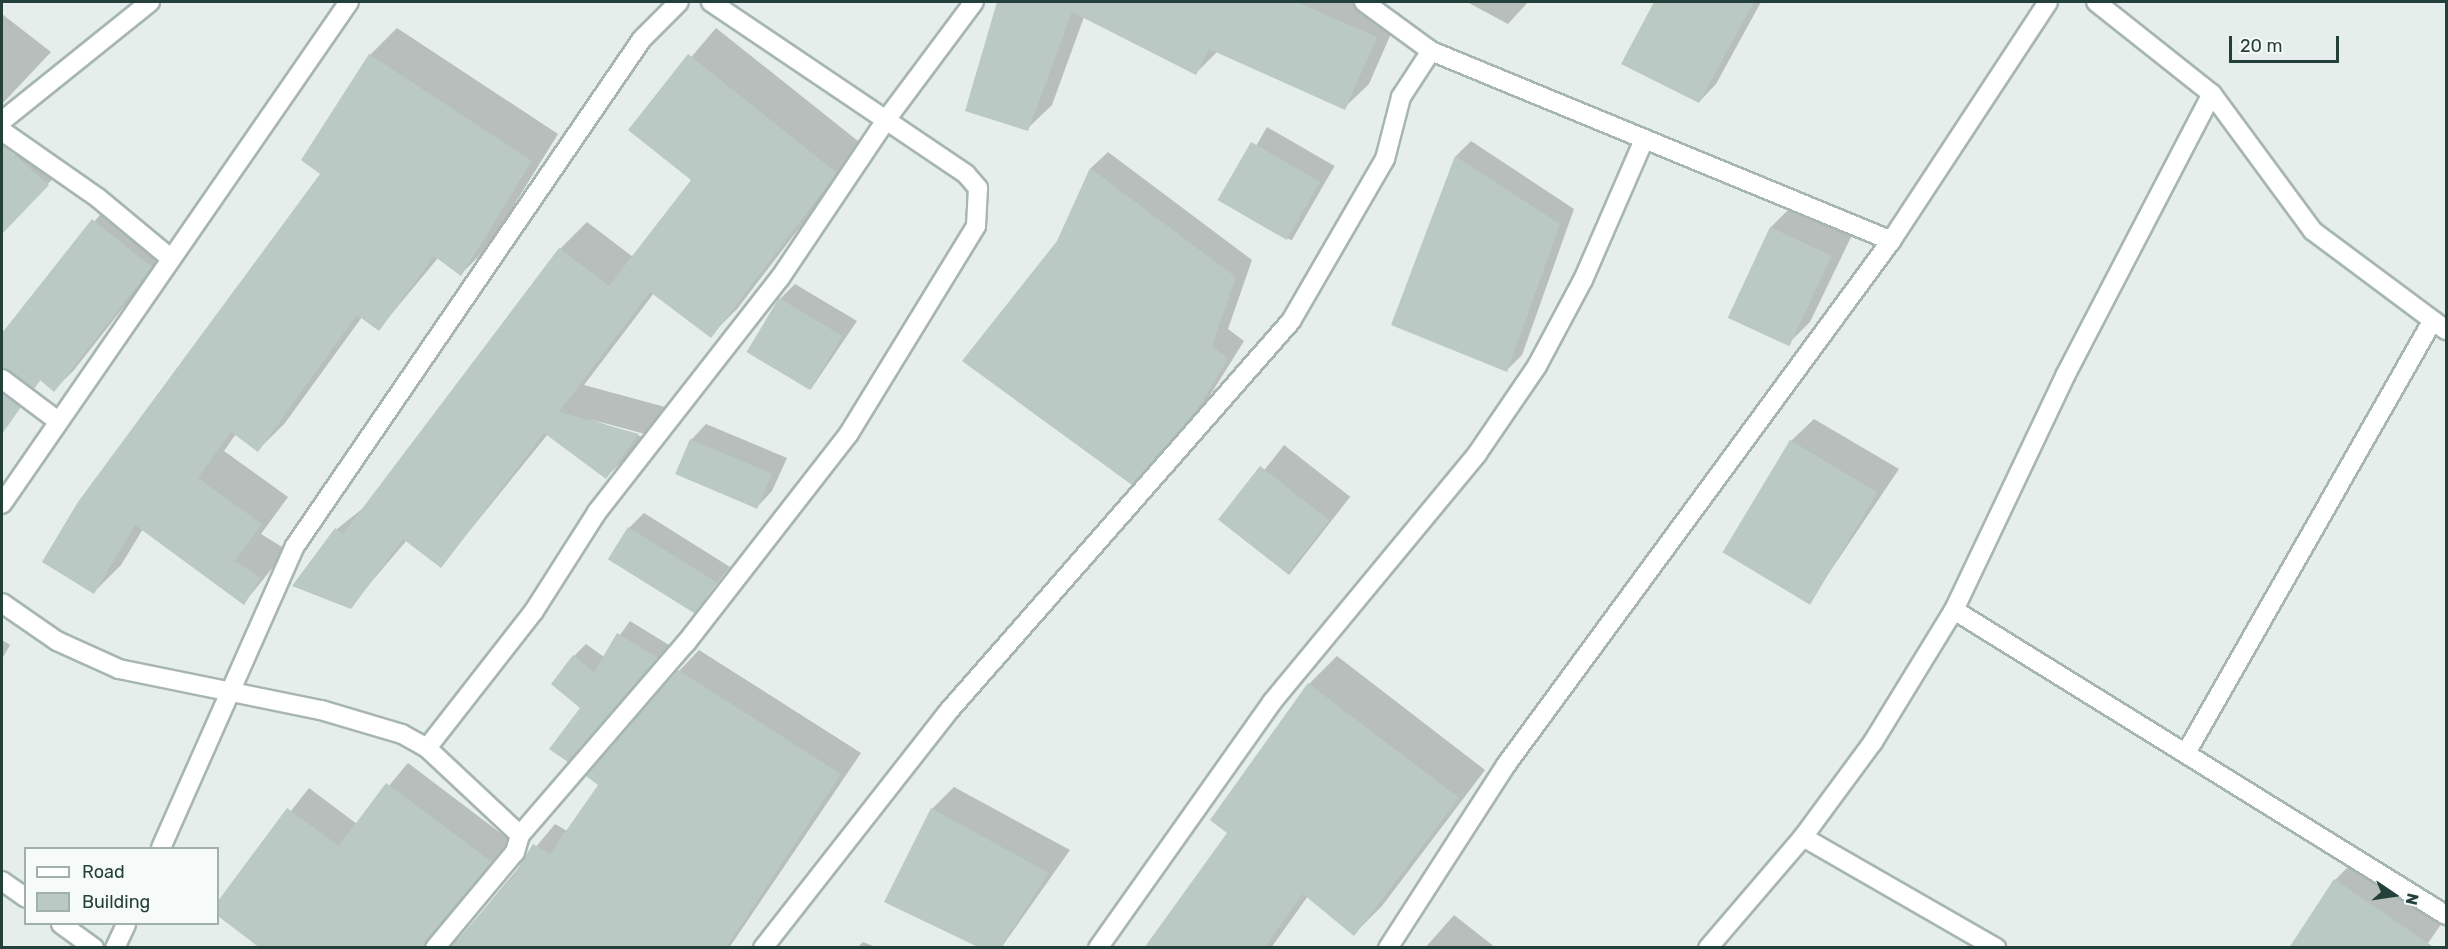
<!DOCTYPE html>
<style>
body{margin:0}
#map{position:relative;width:2448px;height:949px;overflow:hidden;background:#e5eeea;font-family:Rubik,sans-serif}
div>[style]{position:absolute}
.shadow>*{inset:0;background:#0003;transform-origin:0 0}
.building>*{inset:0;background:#bac9c4;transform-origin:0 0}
.roads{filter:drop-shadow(2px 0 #a7b6b2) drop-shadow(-2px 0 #a7b6b2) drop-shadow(0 2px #a7b6b2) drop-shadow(0 -2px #a7b6b2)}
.minor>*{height:18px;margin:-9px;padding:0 9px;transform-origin:9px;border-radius:9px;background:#fff}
span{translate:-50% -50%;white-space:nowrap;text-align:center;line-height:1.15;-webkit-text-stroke:4.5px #f6faf8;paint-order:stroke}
.frame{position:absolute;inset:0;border:3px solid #24403a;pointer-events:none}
.legend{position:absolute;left:24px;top:847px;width:195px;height:78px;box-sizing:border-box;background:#f6faf8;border:2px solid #a2b0ac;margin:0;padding:8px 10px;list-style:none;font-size:18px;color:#24403a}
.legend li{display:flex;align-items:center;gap:12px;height:30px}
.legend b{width:30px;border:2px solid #a2b0ac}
.north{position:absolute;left:2364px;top:865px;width:60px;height:60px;-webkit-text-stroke:4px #f6faf8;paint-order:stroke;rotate:103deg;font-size:16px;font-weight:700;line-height:24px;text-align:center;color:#24403a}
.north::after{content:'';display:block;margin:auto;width:21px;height:27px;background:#24403a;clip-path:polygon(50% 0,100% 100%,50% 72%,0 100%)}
.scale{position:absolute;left:2229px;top:36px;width:110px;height:27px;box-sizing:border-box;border:3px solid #24403a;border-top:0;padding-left:8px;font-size:18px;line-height:21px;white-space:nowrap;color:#24403a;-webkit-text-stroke:4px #f6faf8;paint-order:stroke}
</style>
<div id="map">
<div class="shadow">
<i style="clip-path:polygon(1004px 2px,1375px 2px,1400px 13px,1369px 84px,1344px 108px,1218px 51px,1196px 73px,1084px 17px,1052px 105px,1027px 129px,990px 31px)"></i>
<i style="clip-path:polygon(1467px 2px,1528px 2px,1508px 24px)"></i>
<i style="clip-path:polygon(1656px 2px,1761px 2px,1716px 84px,1699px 102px,1623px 64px)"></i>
<i style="clip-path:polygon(2px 14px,51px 52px,2px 104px)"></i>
<i style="clip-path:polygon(397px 28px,558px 134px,488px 247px,461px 274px,438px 258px,379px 329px,362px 317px,285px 423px,258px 450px,236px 434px,224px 451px,288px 497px,261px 534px,287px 550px,244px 603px,143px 529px,121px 565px,94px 592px,322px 174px,370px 55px)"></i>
<i style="clip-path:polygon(716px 28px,863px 145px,737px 309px,710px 336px,654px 293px,584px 385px,665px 407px,645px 434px,589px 419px,643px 437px,633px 451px,606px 477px,548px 434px,441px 566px,407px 540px,350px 607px,294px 585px,337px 529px,367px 505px,560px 249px,587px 222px,633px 257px,693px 180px,630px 129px)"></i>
<i style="left:1267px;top:127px;width:78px;height:86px;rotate:30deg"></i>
<i style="clip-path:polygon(30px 139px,63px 168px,2px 232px,2px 168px)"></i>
<i style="clip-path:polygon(1471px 141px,1574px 209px,1522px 355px,1507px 370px,1393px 324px,1456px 156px)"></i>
<i style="clip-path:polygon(1108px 152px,1252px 260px,1228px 329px,1244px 341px,1209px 397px,1132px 483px,1058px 242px,1091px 168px)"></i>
<i style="clip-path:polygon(112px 200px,171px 247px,74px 370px,54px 390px,41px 379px,2px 433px,2px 335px)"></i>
<i style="clip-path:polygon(1793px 205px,1853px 233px,1810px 322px,1788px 344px,1729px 316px,1771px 227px)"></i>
<i style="clip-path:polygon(795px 284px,857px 321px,811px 389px,780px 299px)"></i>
<i style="clip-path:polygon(1814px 419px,1899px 469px,1829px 573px,1807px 595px,1791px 441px)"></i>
<i style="clip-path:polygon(706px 424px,787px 458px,772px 491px,757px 507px,691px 440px)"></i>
<i style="left:1284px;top:445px;width:84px;height:99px;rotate:38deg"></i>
<i style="clip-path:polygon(644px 513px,730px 567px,694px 612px,629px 528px)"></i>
<i style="clip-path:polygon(630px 621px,669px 645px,568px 760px,582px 707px,574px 656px,586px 644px,604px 657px)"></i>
<i style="clip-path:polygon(2px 640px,10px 645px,2px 659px)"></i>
<i style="clip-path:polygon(699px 650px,861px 753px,729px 948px,262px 948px,218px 914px,218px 904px,309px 788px,357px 824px,408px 763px,511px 841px,446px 919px,448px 936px,460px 938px,555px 824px,567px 831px,679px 671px)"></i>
<i style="clip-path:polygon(1337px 656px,1485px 770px,1382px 906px,1354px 934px,1308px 896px,1271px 948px,1146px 948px,1229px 833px,1309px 684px)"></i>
<i style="clip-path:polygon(954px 787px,1070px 850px,1001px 948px,984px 948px,932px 809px)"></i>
<i style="clip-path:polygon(2355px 860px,2444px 920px,2426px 946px,2335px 880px)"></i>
<i style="clip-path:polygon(1454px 915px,1496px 948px,1425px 948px)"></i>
<i style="clip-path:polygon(863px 942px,878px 948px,857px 948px)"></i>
</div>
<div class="building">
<i style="clip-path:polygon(997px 2px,1297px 2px,1377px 37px,1345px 110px,1209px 49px,1196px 75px,1072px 12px,1028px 131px,965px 111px)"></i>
<i style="clip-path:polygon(1654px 2px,1754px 2px,1699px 103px,1621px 64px)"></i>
<i style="clip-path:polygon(369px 54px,532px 161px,461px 276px,434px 256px,379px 331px,357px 315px,258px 452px,231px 432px,198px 478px,262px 524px,235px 561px,261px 578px,244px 605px,135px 525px,94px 594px,42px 562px,78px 502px,320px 174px,301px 160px)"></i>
<i style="clip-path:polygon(688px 54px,837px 173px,832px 180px,711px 338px,650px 292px,559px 412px,639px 434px,606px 479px,544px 433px,441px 568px,403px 539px,351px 609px,292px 586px,335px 528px,343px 534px,559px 248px,609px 286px,691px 180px,628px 130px)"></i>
<i style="left:1251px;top:142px;width:80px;height:67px;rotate:30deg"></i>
<i style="clip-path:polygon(2px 144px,49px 185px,2px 234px)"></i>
<i style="clip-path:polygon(1455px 156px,1560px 224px,1507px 372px,1391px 325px)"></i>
<i style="clip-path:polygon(1090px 168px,1236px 277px,1212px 346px,1228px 359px,1193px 416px,1132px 485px,962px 361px,1057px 241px)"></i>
<i style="clip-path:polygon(92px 219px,152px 267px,54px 392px,40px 380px,34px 389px,2px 368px,2px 333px)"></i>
<i style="left:1770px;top:227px;width:68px;height:100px;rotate:25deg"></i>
<i style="left:779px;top:298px;width:74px;height:63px;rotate:31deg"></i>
<i style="clip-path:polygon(2px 393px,21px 407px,2px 434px)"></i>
<i style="left:690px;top:439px;width:89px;height:38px;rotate:23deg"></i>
<i style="left:1790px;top:440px;width:102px;height:131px;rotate:31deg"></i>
<i style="left:1260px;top:466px;width:88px;height:68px;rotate:38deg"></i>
<i style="left:628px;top:527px;width:104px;height:38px;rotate:32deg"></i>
<i style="clip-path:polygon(617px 633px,658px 658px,568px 762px,549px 749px,580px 708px,551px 684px,573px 655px,594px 672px)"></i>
<i style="clip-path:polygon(678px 670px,841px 774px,726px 948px,450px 948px,512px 878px,533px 844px,550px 854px,598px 785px,586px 776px)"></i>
<i style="clip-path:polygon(1308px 683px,1459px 798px,1354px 936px,1303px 894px,1264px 948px,1144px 948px,1227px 833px,1210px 820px)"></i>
<i style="clip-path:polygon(386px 783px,492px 862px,424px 948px,260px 948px,218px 916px,218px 901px,287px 808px,339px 846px)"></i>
<i style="clip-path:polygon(931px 808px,1049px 873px,1000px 948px,980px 948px,884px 902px)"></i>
<i style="clip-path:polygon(2334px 879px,2435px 948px,2289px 948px)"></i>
</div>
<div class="roads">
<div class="minor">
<i style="left:1364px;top:2px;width:83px;rotate:36.2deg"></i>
<i style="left:1431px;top:51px;width:498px;rotate:22.4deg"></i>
<i style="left:1891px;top:241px;width:650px;rotate:126.31deg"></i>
<i style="left:1506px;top:765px;width:218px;rotate:122.8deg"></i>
<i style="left:2212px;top:94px;width:170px;rotate:53.6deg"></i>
<i style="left:2313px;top:231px;width:166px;rotate:36.7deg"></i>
<i style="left:2px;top:121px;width:190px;rotate:-38.8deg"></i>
<i style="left:2px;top:131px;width:117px;rotate:34.9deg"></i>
<i style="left:98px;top:198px;width:92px;rotate:39.7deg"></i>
<i style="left:1891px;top:241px;width:286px;rotate:-56.7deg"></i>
<i style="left:2px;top:379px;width:70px;rotate:36.9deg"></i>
<i style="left:2px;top:504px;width:610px;rotate:-55.35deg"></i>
<i style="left:2px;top:603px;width:67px;rotate:34.6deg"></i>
<i style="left:57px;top:641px;width:68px;rotate:24.3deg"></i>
<i style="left:119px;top:669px;width:206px;rotate:11.5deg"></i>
<i style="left:321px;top:710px;width:84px;rotate:16.5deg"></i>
<i style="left:402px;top:734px;width:29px;rotate:29deg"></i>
<i style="left:427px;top:748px;width:127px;rotate:43.1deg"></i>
<i style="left:520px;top:835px;width:18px;rotate:106deg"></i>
<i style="left:515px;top:852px;width:125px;rotate:129.8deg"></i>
<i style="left:1954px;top:610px;width:579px;rotate:31.8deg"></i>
<i style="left:427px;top:748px;width:174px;rotate:-52deg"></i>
<i style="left:534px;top:611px;width:117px;rotate:-57.5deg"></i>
<i style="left:597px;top:512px;width:297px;rotate:-52deg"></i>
<i style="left:780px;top:278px;width:190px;rotate:-56.1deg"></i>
<i style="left:886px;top:120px;width:147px;rotate:-53.3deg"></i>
<i style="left:2186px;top:753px;width:498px;rotate:-60.3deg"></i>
<i style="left:520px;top:835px;width:254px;rotate:-49.2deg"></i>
<i style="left:686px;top:643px;width:264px;rotate:-52.1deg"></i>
<i style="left:848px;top:435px;width:245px;rotate:-58.5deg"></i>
<i style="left:976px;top:226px;width:38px;rotate:-87deg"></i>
<i style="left:978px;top:188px;width:18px;rotate:-131deg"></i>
<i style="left:966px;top:174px;width:308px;rotate:-146deg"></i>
<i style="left:1803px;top:837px;width:223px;rotate:29.9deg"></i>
<i style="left:161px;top:848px;width:330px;rotate:-66.1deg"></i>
<i style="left:295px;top:546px;width:614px;rotate:-55.61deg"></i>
<i style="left:642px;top:39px;width:52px;rotate:-45deg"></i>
<i style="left:2px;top:881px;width:29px;rotate:35deg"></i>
<i style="left:61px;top:924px;width:41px;rotate:36deg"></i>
<i style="left:115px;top:948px;width:26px;rotate:-65deg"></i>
<i style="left:763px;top:948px;width:298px;rotate:-51.9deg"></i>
<i style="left:947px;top:713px;width:522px;rotate:-48.73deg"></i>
<i style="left:1291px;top:321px;width:187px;rotate:-59.9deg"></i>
<i style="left:1385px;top:159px;width:64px;rotate:-75.5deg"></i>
<i style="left:1401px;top:97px;width:55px;rotate:-56.9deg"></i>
<i style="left:1098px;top:948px;width:301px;rotate:-54.7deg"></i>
<i style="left:1272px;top:702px;width:322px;rotate:-50.4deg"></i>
<i style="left:1477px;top:454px;width:107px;rotate:-55.7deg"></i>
<i style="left:1537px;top:366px;width:98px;rotate:-61.9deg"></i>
<i style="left:1583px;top:280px;width:153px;rotate:-66.5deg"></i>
<i style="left:1708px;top:948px;width:146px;rotate:-49.4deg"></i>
<i style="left:1803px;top:837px;width:118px;rotate:-53.6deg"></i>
<i style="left:1873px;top:742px;width:155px;rotate:-58.5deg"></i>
<i style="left:1954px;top:610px;width:259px;rotate:-64.6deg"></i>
<i style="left:2065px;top:376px;width:318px;rotate:-62.5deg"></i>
<i style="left:2212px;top:94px;width:148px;rotate:-141.6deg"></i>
</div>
</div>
<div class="frame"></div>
<ul class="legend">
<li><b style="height:8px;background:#fff"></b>Road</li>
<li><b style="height:16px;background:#bac9c4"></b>Building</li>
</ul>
<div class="north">N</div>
<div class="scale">20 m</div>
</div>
